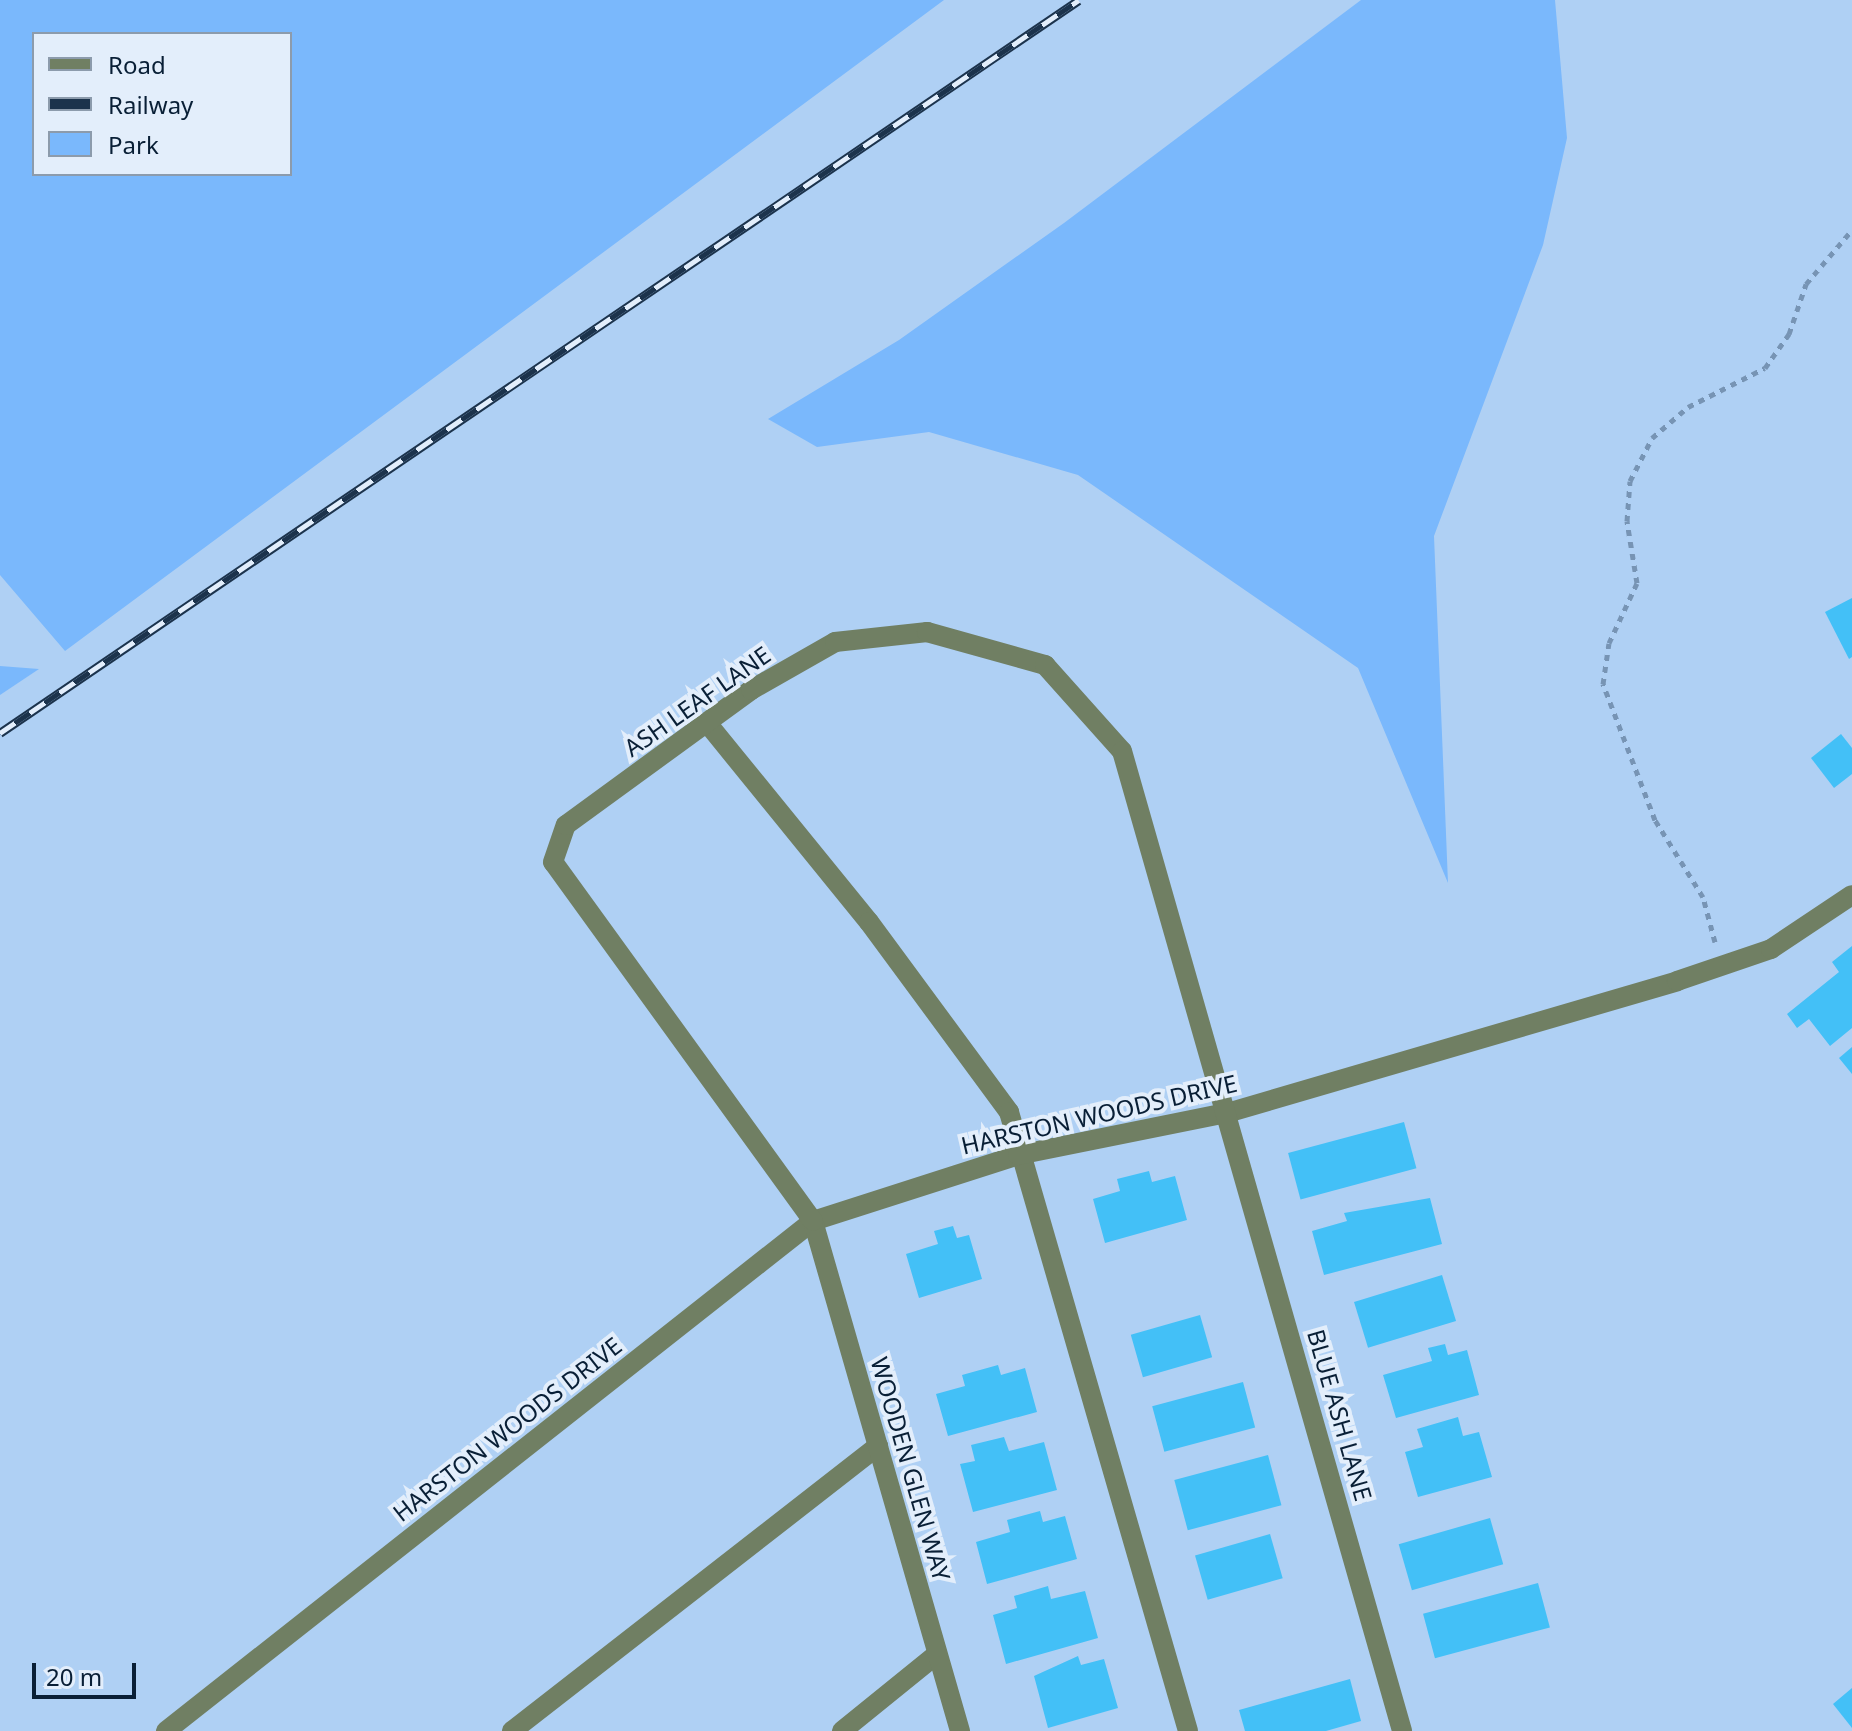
<!DOCTYPE html>
<style>
body{margin:0}
#map{position:relative;width:1852px;height:1731px;overflow:hidden;background:#afd0f4;font-family:"Noto Sans",sans-serif}
div>[style]{position:absolute}
.green>*{inset:0;background:#7ab8fc}
.building>*{inset:0;background:#43c0f7;transform-origin:0 0}
.path>*{height:5px;margin-top:-2.5px;transform-origin:0;background:repeating-linear-gradient(90deg,#7794b4 0 6px,transparent 0 12px)}
.minor>*{height:20px;margin:-10px;padding:0 10px;transform-origin:10px;border-radius:10px;background:#707f63}
.rail>*{height:9px;margin-top:-4.5px;transform-origin:0;background:repeating-linear-gradient(90deg,#e3eefb 0 18px,#1c334c 0 36px);box-sizing:border-box;border-block:2px solid #1c334c}
span{translate:-50% -50%;white-space:nowrap;text-align:center;line-height:1.15;-webkit-text-stroke:8px #e3eefb;paint-order:stroke}
.street-label{font-size:24px;color:#091f36}
.legend{position:absolute;left:32px;top:32px;width:260px;height:144px;box-sizing:border-box;background:#e3eefb;border:2px solid #8c9bac;margin:0;padding:10px 14px;list-style:none;font-size:24px;color:#091f36}
.legend li{display:flex;align-items:center;gap:16px;height:40px}
.legend b{width:40px;border:2px solid #8c9bac}
.scale{position:absolute;left:32px;top:1663px;width:104px;height:36px;box-sizing:border-box;border:4px solid #091f36;border-top:0;padding-left:10px;font-size:24px;line-height:28px;white-space:nowrap;color:#091f36;-webkit-text-stroke:6px #e3eefb;paint-order:stroke}
</style>
<div id="map">
<div class="green">
<i style="clip-path:polygon(evenodd,0 0,944px 0,65px 651px,0 575px,0 0,290px 34px,290px 174px,34px 174px,34px 34px,290px 34px)"></i>
<i style="clip-path:polygon(1361px 0,1555px 0,1567px 138px,1543px 245px,1434px 536px,1448px 883px,1358px 668px,1078px 475px,929px 432px,817px 447px,768px 419px,899px 340px,1064px 223px)"></i>
<i style="clip-path:polygon(0 666px,39px 669px,0 695px)"></i>
</div>
<div class="building">
<i style="clip-path:polygon(1852px 598px,1852px 657px,1849px 659px,1825px 612px)"></i>
<i style="clip-path:polygon(1841px 734px,1852px 748px,1852px 774px,1834px 788px,1811px 758px)"></i>
<i style="clip-path:polygon(1852px 946px,1852px 1028px,1830px 1046px,1809px 1019px,1797px 1028px,1787px 1014px,1839px 972px,1832px 962px)"></i>
<i style="clip-path:polygon(1852px 1047px,1852px 1074px,1839px 1058px)"></i>
<i style="left:1404px;top:1122px;width:48px;height:120px;rotate:75deg"></i>
<i style="clip-path:polygon(1149px 1171px,1152px 1182px,1175px 1176px,1187px 1220px,1105px 1243px,1093px 1199px,1120px 1191px,1117px 1179px)"></i>
<i style="clip-path:polygon(1430px 1198px,1442px 1244px,1324px 1275px,1312px 1231px,1347px 1221px,1344px 1213px)"></i>
<i style="clip-path:polygon(953px 1226px,957px 1238px,969px 1235px,982px 1279px,919px 1298px,906px 1254px,938px 1244px,934px 1231px)"></i>
<i style="left:1442px;top:1275px;width:48px;height:92px;rotate:73deg"></i>
<i style="left:1200px;top:1315px;width:44px;height:72px;rotate:74deg"></i>
<i style="clip-path:polygon(1445px 1344px,1448px 1355px,1467px 1350px,1479px 1395px,1396px 1418px,1383px 1375px,1432px 1361px,1428px 1348px)"></i>
<i style="clip-path:polygon(998px 1365px,1001px 1375px,1025px 1368px,1037px 1412px,948px 1436px,936px 1394px,965px 1386px,962px 1375px)"></i>
<i style="left:1243px;top:1382px;width:47px;height:94px;rotate:75deg"></i>
<i style="clip-path:polygon(1458px 1417px,1463px 1436px,1479px 1432px,1492px 1477px,1418px 1497px,1405px 1452px,1423px 1447px,1417px 1429px)"></i>
<i style="clip-path:polygon(1004px 1437px,1009px 1451px,1044px 1442px,1057px 1490px,973px 1512px,960px 1464px,975px 1461px,971px 1445px)"></i>
<i style="left:1268px;top:1455px;width:52px;height:97px;rotate:75deg"></i>
<i style="clip-path:polygon(1040px 1511px,1043px 1522px,1065px 1516px,1077px 1559px,987px 1584px,976px 1542px,1010px 1532px,1007px 1520px)"></i>
<i style="left:1490px;top:1518px;width:48px;height:95px;rotate:74deg"></i>
<i style="left:1270px;top:1534px;width:46px;height:78px;rotate:74deg"></i>
<i style="left:1538px;top:1583px;width:46px;height:119px;rotate:75deg"></i>
<i style="clip-path:polygon(1048px 1586px,1051px 1599px,1085px 1591px,1098px 1638px,1006px 1664px,993px 1615px,1017px 1608px,1014px 1596px)"></i>
<i style="clip-path:polygon(1078px 1656px,1081px 1665px,1104px 1659px,1118px 1708px,1048px 1728px,1034px 1676px)"></i>
<i style="clip-path:polygon(1350px 1679px,1361px 1721px,1326px 1731px,1245px 1731px,1239px 1710px)"></i>
<i style="clip-path:polygon(1852px 1688px,1852px 1728px,1833px 1704px)"></i>
</div>
<div class="path">
<i style="left:1715px;top:942px;width:47px;rotate:-104.9deg"></i>
<i style="left:1703px;top:897px;width:91px;rotate:-121.9deg"></i>
<i style="left:1655px;top:820px;width:146px;rotate:-110.9deg"></i>
<i style="left:1603px;top:684px;width:41px;rotate:-81.7deg"></i>
<i style="left:1609px;top:643px;width:66px;rotate:-65deg"></i>
<i style="left:1637px;top:583px;width:63px;rotate:-99.2deg"></i>
<i style="left:1627px;top:521px;width:40px;rotate:-85.7deg"></i>
<i style="left:1630px;top:481px;width:48px;rotate:-62.9deg"></i>
<i style="left:1652px;top:438px;width:48px;rotate:-40.7deg"></i>
<i style="left:1688px;top:407px;width:86px;rotate:-26.9deg"></i>
<i style="left:1765px;top:368px;width:42px;rotate:-54.8deg"></i>
<i style="left:1789px;top:334px;width:53px;rotate:-71.2deg"></i>
<i style="left:1806px;top:284px;width:71px;rotate:-49.6deg"></i>
</div>
<div class="minor">
<i style="left:708px;top:724px;width:255px;rotate:50.9deg"></i>
<i style="left:869px;top:922px;width:236px;rotate:53.6deg"></i>
<i style="left:1009px;top:1112px;width:644px;rotate:73.87deg"></i>
<i style="left:166px;top:1731px;width:824px;rotate:-38.25deg"></i>
<i style="left:813px;top:1221px;width:215px;rotate:-17.8deg"></i>
<i style="left:1018px;top:1155px;width:213px;rotate:-11.4deg"></i>
<i style="left:1227px;top:1113px;width:469px;rotate:-16.3deg"></i>
<i style="left:1677px;top:981px;width:99px;rotate:-18.8deg"></i>
<i style="left:1771px;top:949px;width:97px;rotate:-33.7deg"></i>
<i style="left:512px;top:1731px;width:464px;rotate:-37.9deg"></i>
<i style="left:842px;top:1731px;width:122px;rotate:-39deg"></i>
<i style="left:960px;top:1731px;width:531px;rotate:-106.08deg"></i>
<i style="left:813px;top:1221px;width:443px;rotate:-125.9deg"></i>
<i style="left:553px;top:862px;width:39px;rotate:-71deg"></i>
<i style="left:566px;top:825px;width:229px;rotate:-36.1deg"></i>
<i style="left:751px;top:690px;width:97px;rotate:-29.7deg"></i>
<i style="left:835px;top:642px;width:93px;rotate:-6.2deg"></i>
<i style="left:927px;top:632px;width:123px;rotate:15.6deg"></i>
<i style="left:1045px;top:665px;width:115px;rotate:48.2deg"></i>
<i style="left:1122px;top:751px;width:1019px;rotate:74.05deg"></i>
</div>
<div class="rail">
<i style="left:0;top:733px;width:1304px;rotate:-34.19deg"></i>
</div>
<div class="street-label">
<span style="left:697px;top:701px;rotate:-35deg">ASH LEAF LANE</span>
<span style="left:1099px;top:1114px;rotate:-13deg">HARSTON WOODS DRIVE</span>
<span style="left:1340px;top:1415px;rotate:74deg">BLUE ASH LANE</span>
<span style="left:507px;top:1429px;rotate:-38deg">HARSTON WOODS DRIVE</span>
<span style="left:911px;top:1469px;rotate:74deg">WOODEN GLEN WAY</span>
</div>
<ul class="legend">
<li><b style="height:10px;background:#707f63"></b>Road</li>
<li><b style="height:10px;background:#1c334c"></b>Railway</li>
<li><b style="height:22px;background:#7ab8fc"></b>Park</li>
</ul>
<div class="scale">20 m</div>
</div>
